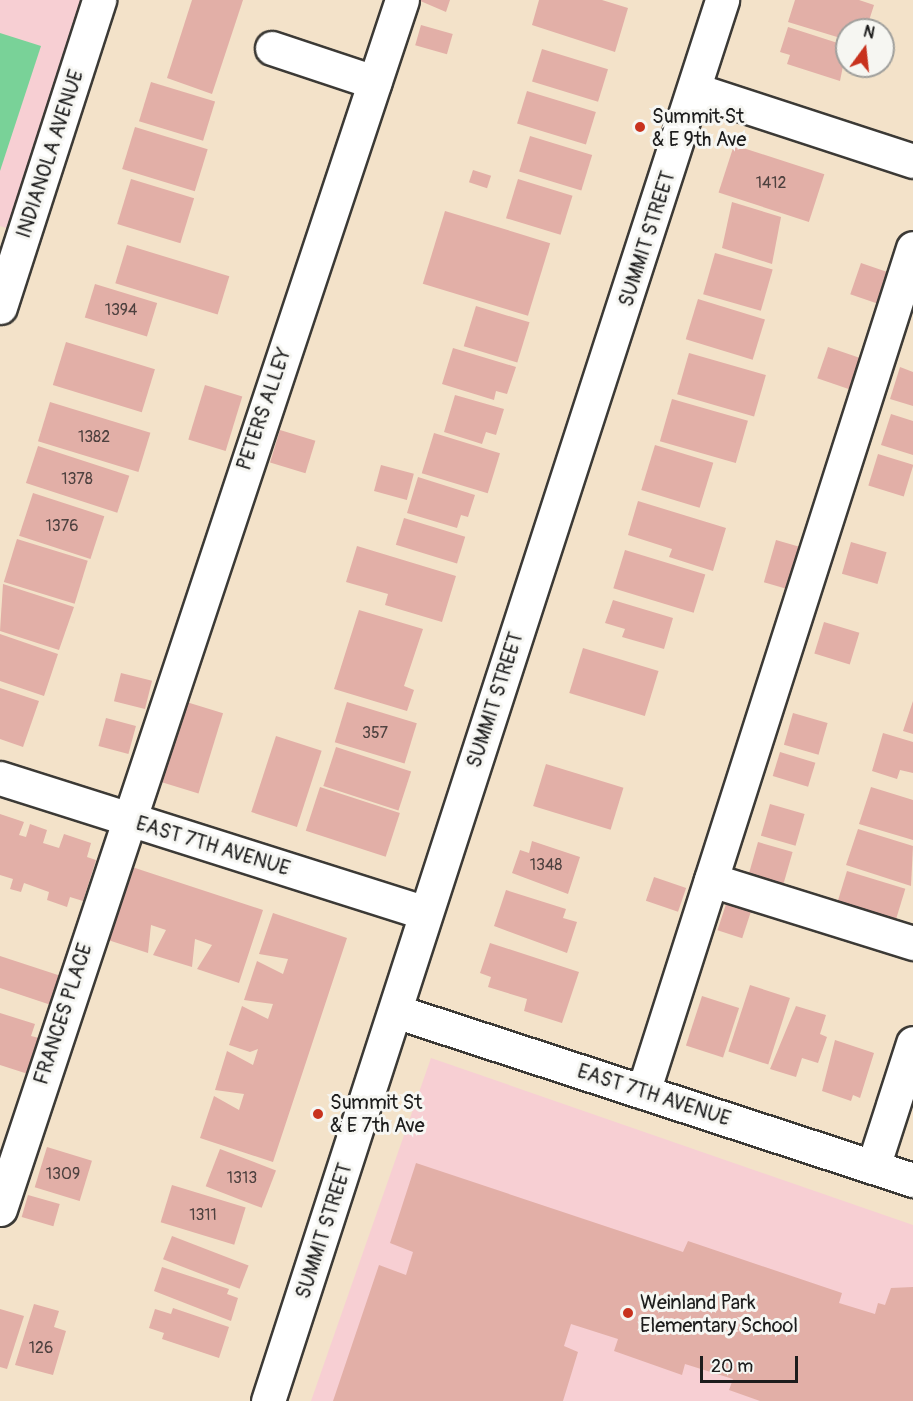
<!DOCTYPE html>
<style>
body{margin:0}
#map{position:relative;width:913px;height:1401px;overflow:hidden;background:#f3e2c9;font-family:Pangolin,sans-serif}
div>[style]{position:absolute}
.built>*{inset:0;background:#f7cfd3}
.green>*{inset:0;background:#79d298}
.building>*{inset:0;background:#e2afa7;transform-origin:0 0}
.roads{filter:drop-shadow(2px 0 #3c3a36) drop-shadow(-2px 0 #3c3a36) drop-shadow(0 2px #3c3a36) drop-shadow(0 -2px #3c3a36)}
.minor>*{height:33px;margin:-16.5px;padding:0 16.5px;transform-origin:16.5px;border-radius:16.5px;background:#fff}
.major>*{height:33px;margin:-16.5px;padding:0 16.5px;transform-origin:16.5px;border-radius:16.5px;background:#fff}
.dots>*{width:16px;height:16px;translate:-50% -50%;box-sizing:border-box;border:3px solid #f6f6f2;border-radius:50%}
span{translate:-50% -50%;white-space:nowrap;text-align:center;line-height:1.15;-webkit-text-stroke:6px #f6f6f2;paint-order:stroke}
.number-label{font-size:16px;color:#4e413f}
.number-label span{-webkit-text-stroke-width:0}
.poi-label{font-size:20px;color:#1c1c1c}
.left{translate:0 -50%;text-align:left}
.street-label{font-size:20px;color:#1c1c1c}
.north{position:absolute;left:835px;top:18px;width:60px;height:60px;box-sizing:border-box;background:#f6f6f2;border:2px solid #9f9f9c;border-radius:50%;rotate:15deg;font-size:16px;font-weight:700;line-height:24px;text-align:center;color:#1c1c1c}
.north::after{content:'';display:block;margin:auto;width:21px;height:27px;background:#c8321e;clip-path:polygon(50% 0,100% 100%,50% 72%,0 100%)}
.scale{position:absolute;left:700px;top:1356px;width:98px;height:27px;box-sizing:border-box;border:3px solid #1c1c1c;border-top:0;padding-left:8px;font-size:18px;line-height:21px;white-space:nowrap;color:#1c1c1c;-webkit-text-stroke:4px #f6f6f2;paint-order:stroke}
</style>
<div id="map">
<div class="built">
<i style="clip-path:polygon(0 0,99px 0,26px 234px,0 226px)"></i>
<i style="clip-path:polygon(431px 1058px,913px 1225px,913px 1401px,311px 1401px)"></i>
</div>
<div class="green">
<i style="clip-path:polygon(0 33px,41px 46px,0 171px)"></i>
</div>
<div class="building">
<i style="clip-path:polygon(192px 0,243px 0,212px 94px,167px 78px)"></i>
<i style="clip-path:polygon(418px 0,450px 0,446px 12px)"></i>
<i style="clip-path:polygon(539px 0,602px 0,628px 8px,615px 52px,532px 25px)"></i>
<i style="clip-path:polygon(795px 0,859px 0,874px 5px,866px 30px,847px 30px,847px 40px,788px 22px)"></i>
<i style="left:421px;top:25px;width:33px;height:21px;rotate:16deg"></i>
<i style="clip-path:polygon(788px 27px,847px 46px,840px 81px,787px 64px,790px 55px,780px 52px)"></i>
<i style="left:542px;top:49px;width:69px;height:34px;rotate:17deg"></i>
<i style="left:151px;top:82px;width:67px;height:41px;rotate:17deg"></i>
<i style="left:527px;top:91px;width:72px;height:34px;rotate:17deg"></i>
<i style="left:135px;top:127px;width:76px;height:44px;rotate:17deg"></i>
<i style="left:530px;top:136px;width:65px;height:37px;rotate:17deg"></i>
<i style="left:734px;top:145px;width:95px;height:50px;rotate:18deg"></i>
<i style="left:473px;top:170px;width:19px;height:13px;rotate:18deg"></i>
<i style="left:131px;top:179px;width:66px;height:47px;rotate:17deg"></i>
<i style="left:518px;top:179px;width:57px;height:41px;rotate:17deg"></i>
<i style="clip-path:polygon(732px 202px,781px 217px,772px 264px,722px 248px)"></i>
<i style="left:445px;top:211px;width:110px;height:76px;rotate:17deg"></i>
<i style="left:127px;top:245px;width:107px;height:40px;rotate:17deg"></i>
<i style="left:715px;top:253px;width:60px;height:43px;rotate:16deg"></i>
<i style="left:861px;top:263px;width:37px;height:33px;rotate:19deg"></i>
<i style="left:95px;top:284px;width:65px;height:35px;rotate:17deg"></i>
<i style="left:698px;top:299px;width:70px;height:42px;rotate:17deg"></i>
<i style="left:476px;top:306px;width:56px;height:42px;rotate:17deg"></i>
<i style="left:66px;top:342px;width:93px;height:45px;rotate:17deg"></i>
<i style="left:828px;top:347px;width:37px;height:33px;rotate:19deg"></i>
<i style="clip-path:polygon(453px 348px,516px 367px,507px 394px,496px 391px,494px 400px,442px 384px)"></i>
<i style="left:689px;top:353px;width:80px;height:43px;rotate:16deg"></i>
<i style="clip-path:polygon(900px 367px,913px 372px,913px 406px,890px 399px)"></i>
<i style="left:205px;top:385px;width:39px;height:57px;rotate:17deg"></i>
<i style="clip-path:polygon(455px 395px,504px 409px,496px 435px,486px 432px,482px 444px,444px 432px)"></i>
<i style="left:672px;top:399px;width:79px;height:44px;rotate:16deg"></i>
<i style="left:50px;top:402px;width:105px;height:41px;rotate:17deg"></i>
<i style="clip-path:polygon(891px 414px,913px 421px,913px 455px,881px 445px)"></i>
<i style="left:280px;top:430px;width:37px;height:34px;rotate:17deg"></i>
<i style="left:434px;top:433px;width:69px;height:42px;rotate:17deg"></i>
<i style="left:655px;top:445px;width:61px;height:47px;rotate:17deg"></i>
<i style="left:38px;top:446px;width:96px;height:39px;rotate:18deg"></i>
<i style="left:878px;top:454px;width:37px;height:33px;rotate:17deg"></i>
<i style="left:381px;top:465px;width:34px;height:27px;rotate:15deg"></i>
<i style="clip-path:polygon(418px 477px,475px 495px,468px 517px,461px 515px,457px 528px,407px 513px)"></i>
<i style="left:33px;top:493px;width:75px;height:45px;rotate:18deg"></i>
<i style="clip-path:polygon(638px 501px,726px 528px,713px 571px,669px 557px,672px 549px,628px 535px)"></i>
<i style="left:404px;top:518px;width:64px;height:28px;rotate:17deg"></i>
<i style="left:17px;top:539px;width:74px;height:45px;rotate:17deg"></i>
<i style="left:776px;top:540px;width:35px;height:44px;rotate:16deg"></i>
<i style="left:851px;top:542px;width:37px;height:33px;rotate:16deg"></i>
<i style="clip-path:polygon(357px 546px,456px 576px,442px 622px,385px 605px,388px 594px,346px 582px)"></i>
<i style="left:625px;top:550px;width:84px;height:40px;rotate:17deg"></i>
<i style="clip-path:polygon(3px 584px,74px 607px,59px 650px,0 631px)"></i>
<i style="clip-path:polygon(613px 600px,673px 618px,664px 649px,622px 637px,625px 629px,605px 623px)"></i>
<i style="clip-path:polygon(359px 610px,423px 629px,404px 686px,414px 690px,407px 711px,334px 689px)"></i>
<i style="left:824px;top:622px;width:37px;height:33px;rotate:17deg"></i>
<i style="clip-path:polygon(0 634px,58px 654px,44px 696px,0 681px)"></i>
<i style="left:583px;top:648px;width:79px;height:47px;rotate:17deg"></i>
<i style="left:121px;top:673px;width:32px;height:29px;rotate:14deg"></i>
<i style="clip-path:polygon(0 688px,39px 701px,23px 747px,0 739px)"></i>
<i style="left:180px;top:700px;width:45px;height:84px;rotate:17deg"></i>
<i style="clip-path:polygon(913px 701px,913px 734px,903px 731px)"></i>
<i style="left:347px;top:702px;width:73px;height:42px;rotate:17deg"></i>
<i style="left:793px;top:713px;width:36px;height:33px;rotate:16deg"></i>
<i style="left:106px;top:718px;width:31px;height:29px;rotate:15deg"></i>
<i style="clip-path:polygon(883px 733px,913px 742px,913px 773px,900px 770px,897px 779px,872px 771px)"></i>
<i style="left:276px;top:736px;width:48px;height:80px;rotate:18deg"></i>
<i style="left:336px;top:747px;width:79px;height:41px;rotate:18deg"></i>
<i style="left:780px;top:752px;width:37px;height:25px;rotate:17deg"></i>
<i style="left:546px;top:764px;width:81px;height:44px;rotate:17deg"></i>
<i style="left:320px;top:787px;width:84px;height:46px;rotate:18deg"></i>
<i style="clip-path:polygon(871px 787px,913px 800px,913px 840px,859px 824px)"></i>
<i style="left:770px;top:804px;width:36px;height:33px;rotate:16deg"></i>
<i style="clip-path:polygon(0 814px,24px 822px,19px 835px,26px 837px,30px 824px,47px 830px,43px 843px,59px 848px,64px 834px,91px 843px,87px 857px,96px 860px,83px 901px,70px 897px,67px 907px,47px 900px,49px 892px,24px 883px,21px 892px,10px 889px,13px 879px,0 875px)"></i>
<i style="clip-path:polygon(858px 829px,913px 846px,911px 886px,846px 865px)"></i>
<i style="clip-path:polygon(532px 841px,580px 857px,568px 894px,512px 873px,520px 850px,529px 853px)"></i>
<i style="left:758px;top:842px;width:36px;height:33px;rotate:16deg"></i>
<i style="clip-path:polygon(129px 866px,263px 910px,239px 983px,197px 969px,212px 945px,195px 939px,192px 967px,153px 955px,166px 930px,151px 925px,148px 953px,105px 939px)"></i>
<i style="left:847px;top:871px;width:61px;height:41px;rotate:17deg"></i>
<i style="left:654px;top:877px;width:34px;height:25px;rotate:19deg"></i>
<i style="clip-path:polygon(506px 890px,566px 909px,563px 918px,577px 922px,567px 953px,494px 926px)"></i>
<i style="left:728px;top:898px;width:26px;height:34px;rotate:18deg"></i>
<i style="clip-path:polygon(273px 913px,347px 938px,273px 1162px,200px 1138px,214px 1096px,239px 1110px,244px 1094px,215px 1090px,227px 1051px,253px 1065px,258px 1049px,250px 1052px,229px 1045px,242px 1006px,268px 1019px,273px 1004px,244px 1000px,257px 961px,283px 974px,288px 959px,259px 954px)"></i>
<i style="clip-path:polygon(490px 943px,579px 972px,562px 1023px,524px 1011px,527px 999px,488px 987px,491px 977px,480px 973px)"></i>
<i style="clip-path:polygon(0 956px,61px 976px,51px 1005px,0 988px)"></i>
<i style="left:750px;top:985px;width:42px;height:70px;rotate:18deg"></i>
<i style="left:702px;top:996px;width:39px;height:52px;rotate:18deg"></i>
<i style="clip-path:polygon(796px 1006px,826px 1015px,820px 1034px,827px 1037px,818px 1063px,802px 1058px,796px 1077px,770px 1069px)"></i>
<i style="clip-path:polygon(0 1013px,35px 1024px,31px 1036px,39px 1038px,28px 1074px,0 1065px)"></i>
<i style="clip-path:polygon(835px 1040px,874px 1053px,860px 1098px,853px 1095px,851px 1101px,822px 1091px)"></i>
<i style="left:47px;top:1147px;width:47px;height:42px;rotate:17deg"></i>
<i style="left:220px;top:1149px;width:60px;height:40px;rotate:21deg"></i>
<i style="clip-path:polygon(416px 1163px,683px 1252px,688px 1241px,842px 1293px,839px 1303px,875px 1314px,878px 1303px,885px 1305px,891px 1288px,913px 1287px,913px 1401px,760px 1401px,729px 1390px,733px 1379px,685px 1364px,682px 1375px,614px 1351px,618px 1339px,571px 1324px,564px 1346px,578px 1352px,563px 1401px,333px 1401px,379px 1265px,406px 1275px,413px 1252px,390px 1243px)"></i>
<i style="left:172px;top:1185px;width:77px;height:39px;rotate:17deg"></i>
<i style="left:28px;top:1195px;width:33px;height:23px;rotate:16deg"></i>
<i style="left:172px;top:1236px;width:82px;height:25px;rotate:21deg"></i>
<i style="clip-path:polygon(162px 1267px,229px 1289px,227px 1294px,238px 1298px,231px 1321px,154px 1291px)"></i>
<i style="clip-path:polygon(34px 1304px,59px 1311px,54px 1327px,66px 1331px,53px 1375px,15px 1365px)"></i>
<i style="clip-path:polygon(173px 1308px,229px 1327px,219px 1358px,162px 1339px,164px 1333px,149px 1328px,155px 1309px,171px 1314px)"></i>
<i style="clip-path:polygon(0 1309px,24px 1316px,7px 1369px,0 1367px)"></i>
</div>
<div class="roads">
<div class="minor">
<i style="left:272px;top:48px;width:108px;rotate:18.4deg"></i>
<i style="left:696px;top:90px;width:228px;rotate:18.1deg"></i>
<i style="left:0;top:307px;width:323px;rotate:-72.1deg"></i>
<i style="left:0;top:778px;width:446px;rotate:17.6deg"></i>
<i style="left:711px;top:880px;width:212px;rotate:17.3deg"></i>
<i style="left:395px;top:1011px;width:545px;rotate:18.07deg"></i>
<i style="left:643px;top:1092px;width:886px;rotate:-72.26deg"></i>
<i style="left:873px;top:1167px;width:130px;rotate:-72.1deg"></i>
<i style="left:0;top:1209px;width:1274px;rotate:-71.61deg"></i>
</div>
<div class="major">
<i style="left:268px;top:1401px;width:1473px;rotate:-72.04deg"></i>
</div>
</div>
<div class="dots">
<i style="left:640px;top:127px;background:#c8321e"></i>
<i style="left:318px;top:1114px;background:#c8321e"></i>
<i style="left:628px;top:1313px;background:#c8321e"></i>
</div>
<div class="number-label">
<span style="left:771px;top:183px">1412</span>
<span style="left:121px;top:310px">1394</span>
<span style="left:94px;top:437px">1382</span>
<span style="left:77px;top:479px">1378</span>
<span style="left:62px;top:526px">1376</span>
<span style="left:375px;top:733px">357</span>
<span style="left:546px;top:865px">1348</span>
<span style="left:63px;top:1174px">1309</span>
<span style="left:242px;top:1178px">1313</span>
<span style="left:203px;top:1215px">1311</span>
<span style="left:41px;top:1348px">126</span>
</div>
<div class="poi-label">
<span class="left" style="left:652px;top:128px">Summit St<br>&amp; E 9th Ave</span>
<span class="left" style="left:330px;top:1114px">Summit St<br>&amp; E 7th Ave</span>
<span class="left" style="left:640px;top:1314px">Weinland Park<br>Elementary School</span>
</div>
<div class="street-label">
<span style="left:50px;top:154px;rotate:-72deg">INDIANOLA AVENUE</span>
<span style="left:647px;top:239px;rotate:-72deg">SUMMIT STREET</span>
<span style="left:264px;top:409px;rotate:-71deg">PETERS ALLEY</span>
<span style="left:495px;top:700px;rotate:-72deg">SUMMIT STREET</span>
<span style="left:213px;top:846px;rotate:17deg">EAST 7TH AVENUE</span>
<span style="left:63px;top:1014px;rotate:-72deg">FRANCES PLACE</span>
<span style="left:654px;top:1095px;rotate:18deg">EAST 7TH AVENUE</span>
<span style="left:324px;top:1231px;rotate:-72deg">SUMMIT STREET</span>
</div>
<div class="north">N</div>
<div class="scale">20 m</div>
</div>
